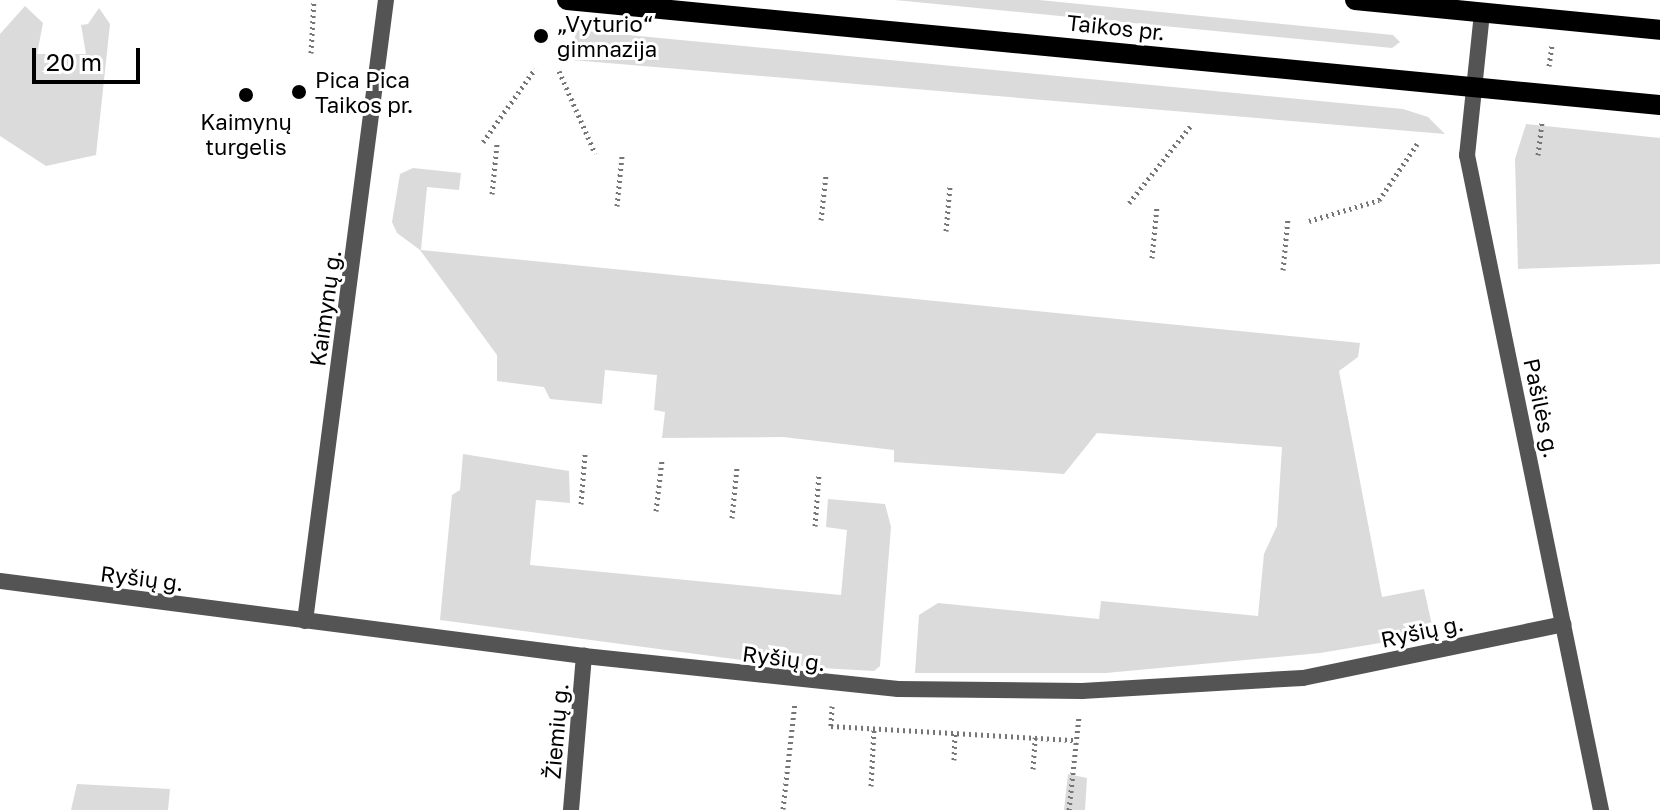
<!DOCTYPE html>
<meta charset="utf-8">
<style>
body{margin:0}
#map{position:relative;width:1660px;height:810px;overflow:hidden;background:#fff;font-family:"Golos Text",sans-serif}
div>[style]{position:absolute}
.green>*{inset:0;background:#dbdbdb}
.path>*{height:5px;margin-top:-2.5px;transform-origin:0;background:repeating-linear-gradient(90deg,#767676 0 2px,transparent 0 6px)}
.minor>*{height:16px;margin:-8px;padding:0 8px;transform-origin:8px;border-radius:8px;background:#545454}
.primary>*{height:20px;margin:-10px;padding:0 10px;transform-origin:10px;border-radius:10px;background:#000}
.dots>*{width:22px;height:22px;translate:-50% -50%;box-sizing:border-box;border:4px solid #fff;border-radius:50%}
span{translate:-50% -50%;white-space:nowrap;text-align:center;line-height:1.15;-webkit-text-stroke:6px #fff;paint-order:stroke}
.poi-label{font-size:22px;color:#000}
.left{translate:0 -50%;text-align:left}
.street-label{font-size:22px;color:#000}
.scale{position:absolute;left:32px;top:48px;width:108px;height:36px;box-sizing:border-box;border:4px solid #000;border-top:0;padding-left:10px;font-size:24px;line-height:28px;white-space:nowrap;color:#000;-webkit-text-stroke:6px #fff;paint-order:stroke}
</style>
<div id="map">
<div class="green">
<i style="clip-path:polygon(895px 0,1039px 0,1393px 35px,1400px 42px,1392px 48px)"></i>
<i style="clip-path:polygon(25px 6px,43px 23px,37px 54px,86px 54px,81px 25px,88px 24px,99px 8px,110px 24px,96px 155px,46px 166px,0 136px,0 34px)"></i>
<i style="clip-path:polygon(576px 30px,1403px 109px,1428px 117px,1445px 134px,572px 60px)"></i>
<i style="clip-path:polygon(1526px 124px,1660px 138px,1660px 264px,1518px 269px,1515px 159px)"></i>
<i style="clip-path:polygon(413px 168px,461px 173px,459px 190px,427px 187px,421px 250px,1360px 343px,1358px 357px,1339px 371px,1382px 597px,1424px 589px,1434px 634px,1320px 653px,1106px 673px,915px 673px,919px 615px,938px 603px,1099px 619px,1101px 601px,1258px 616px,1264px 554px,1277px 526px,1282px 447px,1097px 433px,1064px 474px,894px 462px,894px 450px,783px 437px,662px 438px,665px 412px,654px 410px,657px 375px,605px 370px,602px 404px,550px 399px,544px 387px,497px 381px,497px 355px,420px 250px,397px 233px,392px 222px,400px 174px)"></i>
<i style="clip-path:polygon(463px 454px,569px 471px,570px 503px,536px 500px,530px 565px,841px 595px,847px 530px,826px 527px,828px 499px,885px 504px,891px 527px,880px 666px,874px 671px,786px 666px,440px 620px,452px 495px,460px 490px)"></i>
<i style="clip-path:polygon(1068px 774px,1087px 778px,1085px 810px,1064px 810px)"></i>
<i style="clip-path:polygon(77px 784px,170px 789px,168px 810px,71px 810px)"></i>
</div>
<div class="path">
<i style="left:311px;top:53px;width:53px;rotate:-86.8deg"></i>
<i style="left:1549px;top:66px;width:21px;rotate:-82deg"></i>
<i style="left:559px;top:71px;width:90px;rotate:66.3deg"></i>
<i style="left:483px;top:142px;width:90px;rotate:-54.5deg"></i>
<i style="left:1538px;top:155px;width:35px;rotate:-83deg"></i>
<i style="left:492px;top:194px;width:50px;rotate:-84.3deg"></i>
<i style="left:1129px;top:203px;width:101px;rotate:-51.4deg"></i>
<i style="left:617px;top:206px;width:50px;rotate:-84.3deg"></i>
<i style="left:821px;top:220px;width:45px;rotate:-83.7deg"></i>
<i style="left:1309px;top:221px;width:73px;rotate:-16.7deg"></i>
<i style="left:1379px;top:200px;width:68px;rotate:-55.8deg"></i>
<i style="left:946px;top:231px;width:45px;rotate:-84.9deg"></i>
<i style="left:1152px;top:258px;width:52px;rotate:-84.5deg"></i>
<i style="left:1283px;top:270px;width:52px;rotate:-84.5deg"></i>
<i style="left:581px;top:504px;width:50px;rotate:-85.4deg"></i>
<i style="left:656px;top:511px;width:51px;rotate:-83.3deg"></i>
<i style="left:732px;top:518px;width:51px;rotate:-84.4deg"></i>
<i style="left:815px;top:526px;width:52px;rotate:-85.6deg"></i>
<i style="left:832px;top:706px;width:20px;rotate:93deg"></i>
<i style="left:831px;top:726px;width:246px;rotate:3.3deg"></i>
<i style="left:954px;top:760px;width:27px;rotate:-88deg"></i>
<i style="left:1033px;top:769px;width:32px;rotate:-86deg"></i>
<i style="left:871px;top:786px;width:57px;rotate:-87deg"></i>
<i style="left:783px;top:809px;width:108px;rotate:-83.6deg"></i>
<i style="left:1069px;top:810px;width:95px;rotate:-83.9deg"></i>
</div>
<div class="minor">
<i style="left:1482px;top:13px;width:143px;rotate:96deg"></i>
<i style="left:1467px;top:155px;width:669px;rotate:78.44deg"></i>
<i style="left:0;top:581px;width:589px;rotate:7.32deg"></i>
<i style="left:584px;top:656px;width:316px;rotate:6deg"></i>
<i style="left:898px;top:689px;width:184px;rotate:0.6deg"></i>
<i style="left:1082px;top:691px;width:221px;rotate:-3.4deg"></i>
<i style="left:1303px;top:678px;width:266px;rotate:-11.7deg"></i>
<i style="left:305px;top:621px;width:626px;rotate:-82.57deg"></i>
<i style="left:571px;top:810px;width:155px;rotate:-85.2deg"></i>
</div>
<div class="primary">
<i style="left:567px;top:0;width:1098px;rotate:5.49deg"></i>
<i style="left:1355px;top:0;width:306px;rotate:5.6deg"></i>
</div>
<div class="dots">
<i style="left:541px;top:36px;background:#000"></i>
<i style="left:299px;top:92px;background:#000"></i>
<i style="left:246px;top:95px;background:#000"></i>
</div>
<div class="poi-label">
<span class="left" style="left:557px;top:36px">„Vyturio“<br>gimnazija</span>
<span class="left" style="left:315px;top:92px">Pica Pica<br>Taikos pr.</span>
<span style="left:246px;top:134px">Kaimynų<br>turgelis</span>
</div>
<div class="street-label">
<span style="left:1116px;top:27px;rotate:6deg">Taikos pr.</span>
<span style="left:325px;top:308px;rotate:-82deg">Kaimynų g.</span>
<span style="left:1542px;top:408px;rotate:78deg">Pašilės g.</span>
<span style="left:142px;top:578px;rotate:7deg">Ryšių g.</span>
<span style="left:1422px;top:631px;rotate:-12deg">Ryšių g.</span>
<span style="left:784px;top:658px;rotate:7deg">Ryšių g.</span>
<span style="left:556px;top:731px;rotate:-85deg">Žiemių g.</span>
</div>
<div class="scale">20 m</div>
</div>
